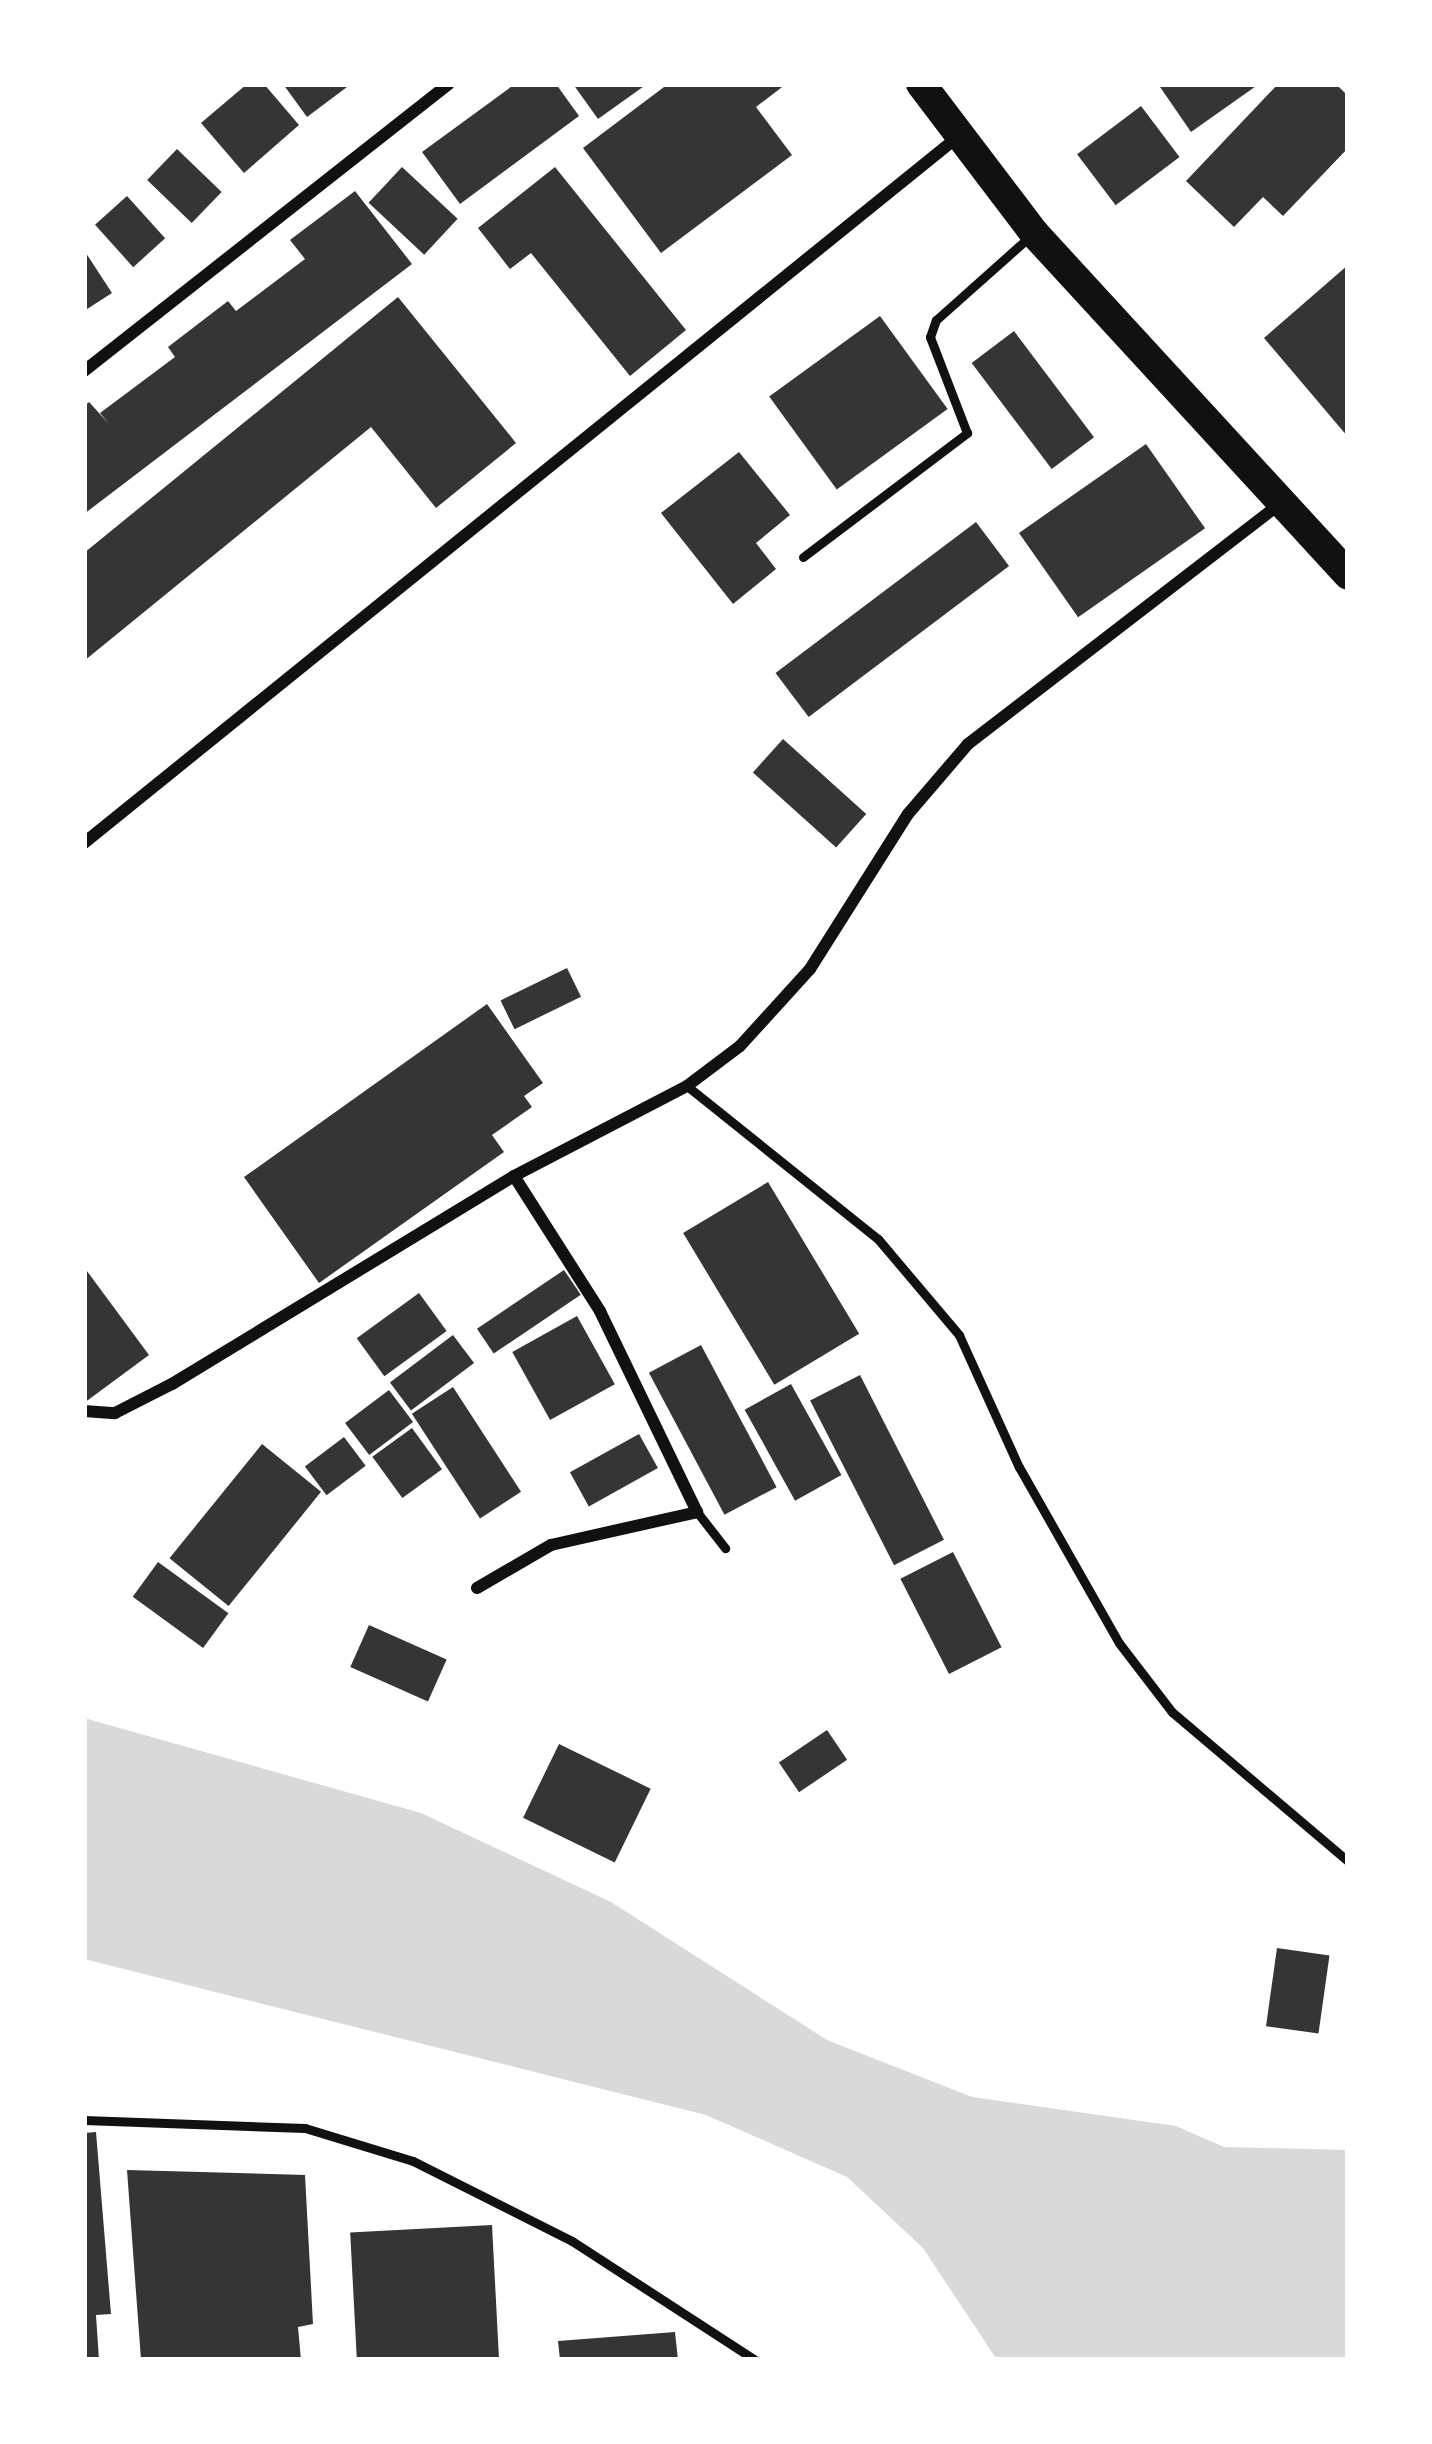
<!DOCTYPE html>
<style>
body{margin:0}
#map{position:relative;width:1432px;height:2444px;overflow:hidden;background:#fff;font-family:Bitter,serif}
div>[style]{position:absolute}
.water>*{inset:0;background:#d9d9d9}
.building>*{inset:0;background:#353535;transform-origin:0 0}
.service>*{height:9px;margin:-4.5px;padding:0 4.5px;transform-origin:4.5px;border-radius:4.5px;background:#111}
.minor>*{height:12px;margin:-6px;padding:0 6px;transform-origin:6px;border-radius:6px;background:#111}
.primary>*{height:30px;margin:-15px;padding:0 15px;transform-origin:15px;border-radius:15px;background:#111}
span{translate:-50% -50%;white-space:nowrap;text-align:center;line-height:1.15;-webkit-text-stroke:9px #fff;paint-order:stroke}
.frame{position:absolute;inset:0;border:87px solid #fff;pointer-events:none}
</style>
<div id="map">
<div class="water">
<i style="clip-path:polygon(84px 1718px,421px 1813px,611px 1902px,827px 2040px,972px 2097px,1176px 2126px,1224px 2147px,1348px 2150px,1348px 2360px,997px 2360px,923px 2248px,847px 2177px,706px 2115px,84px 1959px)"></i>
</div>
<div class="building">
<i style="clip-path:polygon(247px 84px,264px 84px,299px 125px,244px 173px,201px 123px)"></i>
<i style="clip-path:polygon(283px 84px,351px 84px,307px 117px)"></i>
<i style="clip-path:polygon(515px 84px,556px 84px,579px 116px,460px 204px,422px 152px)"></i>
<i style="clip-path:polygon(573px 84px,647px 84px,598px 119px)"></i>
<i style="clip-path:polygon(668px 84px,786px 84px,756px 107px,792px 155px,661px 253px,583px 148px)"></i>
<i style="clip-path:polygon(1158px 84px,1259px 84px,1191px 132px)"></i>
<i style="clip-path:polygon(1278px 84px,1336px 84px,1348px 96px,1348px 148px,1283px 216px,1263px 197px,1234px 227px,1186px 181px)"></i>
<i style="left:1141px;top:106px;width:64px;height:80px;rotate:53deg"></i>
<i style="left:177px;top:149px;width:62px;height:43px;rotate:44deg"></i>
<i style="left:402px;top:167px;width:76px;height:49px;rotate:43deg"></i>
<i style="clip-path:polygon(555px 167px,686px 330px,630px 376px,531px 253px,510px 269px,478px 228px)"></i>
<i style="clip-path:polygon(355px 191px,412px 264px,84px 514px,84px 406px,89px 402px,109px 424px,100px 413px,175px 357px,168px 347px,228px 301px,236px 311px,305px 259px,290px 240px)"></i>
<i style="left:127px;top:196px;width:57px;height:43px;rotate:48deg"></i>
<i style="clip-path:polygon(84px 250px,112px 293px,84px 311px)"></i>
<i style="clip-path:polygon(1348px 265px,1348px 437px,1264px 338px)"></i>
<i style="clip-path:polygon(398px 297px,516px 443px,436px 508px,371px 427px,84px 661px,84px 553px)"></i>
<i style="left:880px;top:316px;width:115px;height:137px;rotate:54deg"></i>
<i style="left:1014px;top:331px;width:133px;height:53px;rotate:53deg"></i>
<i style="left:1146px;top:444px;width:103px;height:155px;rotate:55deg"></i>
<i style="clip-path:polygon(739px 452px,790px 515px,756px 543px,776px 569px,733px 604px,661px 513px)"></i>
<i style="left:976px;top:522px;width:55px;height:251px;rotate:53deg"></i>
<i style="left:783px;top:739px;width:112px;height:45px;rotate:42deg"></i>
<i style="left:567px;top:968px;width:32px;height:74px;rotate:64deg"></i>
<i style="clip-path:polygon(487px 1004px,543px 1083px,524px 1096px,532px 1107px,492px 1135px,504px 1152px,319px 1283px,244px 1177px)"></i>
<i style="left:768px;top:1182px;width:177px;height:99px;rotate:59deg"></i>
<i style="clip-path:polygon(84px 1267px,149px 1355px,84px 1403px)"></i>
<i style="left:564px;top:1270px;width:30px;height:105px;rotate:56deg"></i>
<i style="left:419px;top:1293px;width:47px;height:77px;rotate:54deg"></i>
<i style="left:577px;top:1316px;width:78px;height:74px;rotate:61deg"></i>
<i style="left:453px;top:1335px;width:35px;height:79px;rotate:53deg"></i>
<i style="left:701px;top:1345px;width:161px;height:59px;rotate:62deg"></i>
<i style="left:860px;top:1375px;width:185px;height:56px;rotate:63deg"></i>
<i style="left:791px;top:1384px;width:104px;height:53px;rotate:61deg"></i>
<i style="left:453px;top:1387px;width:125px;height:49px;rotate:57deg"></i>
<i style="left:389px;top:1390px;width:40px;height:55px;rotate:53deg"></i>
<i style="left:412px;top:1428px;width:51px;height:49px;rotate:54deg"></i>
<i style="left:639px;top:1434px;width:39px;height:79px;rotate:61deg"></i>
<i style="left:344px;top:1437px;width:36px;height:49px;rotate:53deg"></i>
<i style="left:262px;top:1444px;width:76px;height:147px;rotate:39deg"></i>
<i style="left:953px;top:1552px;width:107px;height:59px;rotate:63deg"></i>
<i style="left:158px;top:1562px;width:87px;height:43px;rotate:36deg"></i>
<i style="left:369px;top:1625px;width:85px;height:46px;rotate:24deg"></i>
<i style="left:827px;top:1730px;width:36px;height:58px;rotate:56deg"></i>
<i style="left:559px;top:1744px;width:102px;height:82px;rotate:26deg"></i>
<i style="left:1277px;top:1948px;width:53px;height:79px;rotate:8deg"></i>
<i style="clip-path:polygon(96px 2132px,111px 2314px,96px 2315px,99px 2360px,84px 2360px,84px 2133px)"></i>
<i style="clip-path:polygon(127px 2170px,305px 2175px,313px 2324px,298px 2327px,301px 2360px,141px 2360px)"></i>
<i style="left:492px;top:2225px;width:135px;height:142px;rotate:87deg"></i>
<i style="clip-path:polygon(675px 2332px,678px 2360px,560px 2360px,558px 2341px)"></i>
</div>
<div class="service">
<i style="left:803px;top:557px;width:206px;rotate:-37.1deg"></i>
<i style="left:967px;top:433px;width:103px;rotate:-111.1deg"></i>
<i style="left:930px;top:337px;width:18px;rotate:-71deg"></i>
<i style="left:936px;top:320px;width:123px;rotate:-41.7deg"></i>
<i style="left:687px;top:1086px;width:245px;rotate:38.7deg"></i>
<i style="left:878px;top:1239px;width:126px;rotate:49.8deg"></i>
<i style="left:959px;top:1335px;width:145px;rotate:65.6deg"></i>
<i style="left:1019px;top:1467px;width:202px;rotate:60.4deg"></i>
<i style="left:1119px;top:1643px;width:87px;rotate:52.5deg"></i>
<i style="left:1172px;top:1712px;width:231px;rotate:40.3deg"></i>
<i style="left:697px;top:1512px;width:46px;rotate:52.1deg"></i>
<i style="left:84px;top:2120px;width:221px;rotate:2.1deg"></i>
<i style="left:305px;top:2128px;width:113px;rotate:17deg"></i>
<i style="left:413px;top:2161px;width:178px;rotate:26.7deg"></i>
<i style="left:572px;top:2241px;width:218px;rotate:33deg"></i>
</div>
<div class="minor">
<i style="left:84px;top:371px;width:464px;rotate:-38.2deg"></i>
<i style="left:84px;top:843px;width:1125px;rotate:-38.94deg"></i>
<i style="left:84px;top:1411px;width:31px;rotate:4deg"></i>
<i style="left:115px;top:1413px;width:64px;rotate:-27deg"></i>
<i style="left:172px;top:1384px;width:400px;rotate:-31.3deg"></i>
<i style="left:514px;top:1176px;width:195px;rotate:-27.5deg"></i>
<i style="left:687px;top:1086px;width:66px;rotate:-37deg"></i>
<i style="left:740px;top:1046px;width:104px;rotate:-47.7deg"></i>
<i style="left:810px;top:969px;width:183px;rotate:-57.7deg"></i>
<i style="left:908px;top:814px;width:92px;rotate:-49.4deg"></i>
<i style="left:968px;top:744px;width:394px;rotate:-37.6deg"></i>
<i style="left:477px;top:1588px;width:86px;rotate:-30.2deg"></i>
<i style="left:551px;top:1545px;width:150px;rotate:-12.7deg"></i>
<i style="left:697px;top:1512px;width:223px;rotate:-115.8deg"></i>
<i style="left:600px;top:1311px;width:160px;rotate:-122.5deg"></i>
</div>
<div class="primary">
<i style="left:921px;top:84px;width:187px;rotate:52.8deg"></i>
<i style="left:1034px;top:233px;width:464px;rotate:47.4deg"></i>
</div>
<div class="frame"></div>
</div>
